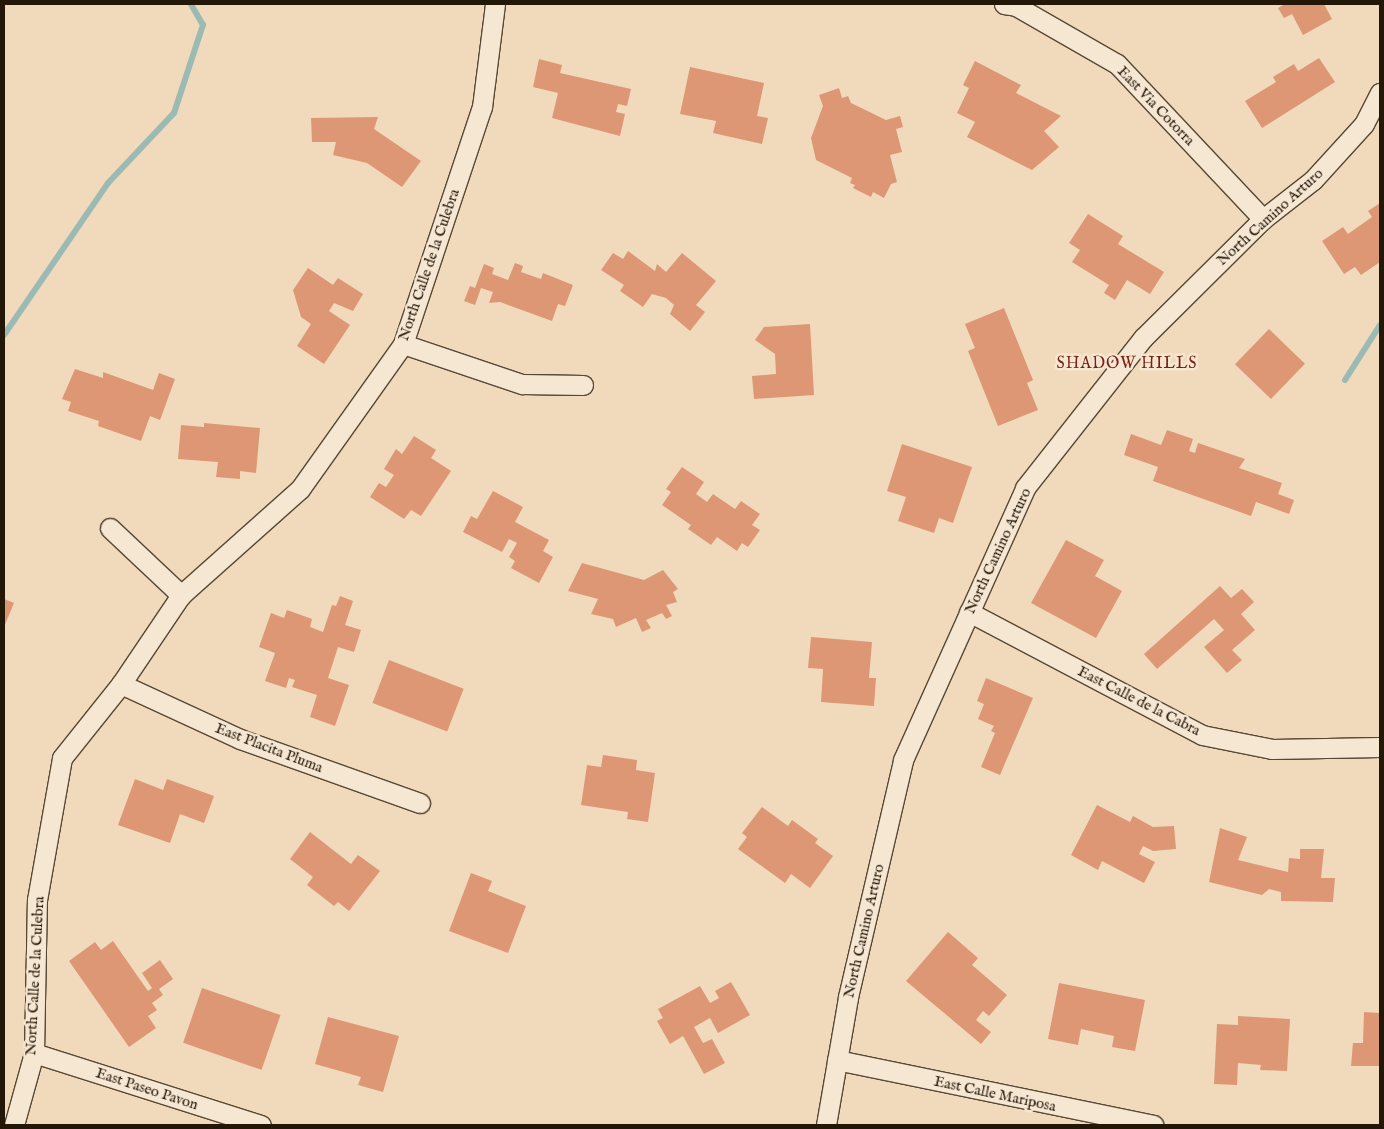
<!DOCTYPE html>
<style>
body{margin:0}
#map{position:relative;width:1384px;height:1129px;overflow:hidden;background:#f1dabb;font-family:"IM FELL English",serif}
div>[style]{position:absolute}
.stream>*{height:6px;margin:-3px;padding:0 3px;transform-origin:3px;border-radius:3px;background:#9bbab3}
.building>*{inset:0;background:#dd9774;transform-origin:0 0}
.roads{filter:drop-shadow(1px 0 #564834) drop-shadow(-1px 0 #564834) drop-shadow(0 1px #564834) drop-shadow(0 -1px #564834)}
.minor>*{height:19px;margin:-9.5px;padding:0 9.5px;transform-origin:9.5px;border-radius:9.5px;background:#f6e7d3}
span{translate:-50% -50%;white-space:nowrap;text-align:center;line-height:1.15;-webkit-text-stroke:5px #f6e7d3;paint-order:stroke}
.street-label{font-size:15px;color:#231707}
.neighbourhood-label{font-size:16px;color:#7a1f14;letter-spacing:1px}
.frame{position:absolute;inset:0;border:5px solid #231707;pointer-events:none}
</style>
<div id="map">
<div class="stream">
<i style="left:4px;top:335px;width:184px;rotate:-55.6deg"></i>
<i style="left:108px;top:183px;width:96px;rotate:-46.7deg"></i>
<i style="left:174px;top:113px;width:93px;rotate:-71.8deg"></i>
<i style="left:203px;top:25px;width:24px;rotate:-120deg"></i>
<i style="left:1345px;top:380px;width:65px;rotate:-57.5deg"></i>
</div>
<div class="building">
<i style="clip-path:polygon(1285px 4px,1324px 4px,1332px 19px,1303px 35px,1292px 14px,1284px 18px,1278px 8px)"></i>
<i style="clip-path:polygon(1319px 58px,1335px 82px,1262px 128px,1245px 101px,1276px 82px,1273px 77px,1294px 64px,1298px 71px)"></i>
<i style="clip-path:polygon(539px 59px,562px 65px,560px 73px,631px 89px,627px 106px,618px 104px,616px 112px,625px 114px,620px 136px,552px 118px,558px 93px,533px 87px)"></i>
<i style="clip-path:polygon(975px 61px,1021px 85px,1016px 93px,1061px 116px,1044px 131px,1059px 147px,1032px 170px,967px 137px,975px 122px,957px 113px,969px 88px,963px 85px)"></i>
<i style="clip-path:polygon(690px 67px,764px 83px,757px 116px,768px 118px,762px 144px,713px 133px,716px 121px,680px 114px)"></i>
<i style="clip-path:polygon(839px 88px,842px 98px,848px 96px,851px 103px,886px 120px,900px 116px,903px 127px,896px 129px,902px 152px,890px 155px,897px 182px,891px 184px,884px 198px,873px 192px,871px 197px,853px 188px,855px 185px,850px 183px,852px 178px,816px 160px,811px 138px,823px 106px,819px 95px)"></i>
<i style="clip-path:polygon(378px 117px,374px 129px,421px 161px,402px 187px,367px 163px,333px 155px,336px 142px,312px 142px,311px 118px)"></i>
<i style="clip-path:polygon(1380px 203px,1380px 262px,1361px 275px,1355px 267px,1344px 274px,1322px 241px,1343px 227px,1348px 234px,1372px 217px,1368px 211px)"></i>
<i style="clip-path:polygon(1088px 214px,1123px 236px,1118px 244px,1164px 272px,1150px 294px,1127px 280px,1115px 300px,1104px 293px,1109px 285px,1072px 262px,1080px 250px,1069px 243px)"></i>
<i style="clip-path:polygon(628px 251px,655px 271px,657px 264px,666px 272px,682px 253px,716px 281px,696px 305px,705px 312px,690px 331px,670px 314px,674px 305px,666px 298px,652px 294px,643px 307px,620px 291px,624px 285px,601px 270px,613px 253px,623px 259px)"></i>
<i style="clip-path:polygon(515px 263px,523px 266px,521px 272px,541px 279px,543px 273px,573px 285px,565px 306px,558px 304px,552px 321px,500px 302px,489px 303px,493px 292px,481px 288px,475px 305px,464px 301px,470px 286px,475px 288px,484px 264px,494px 268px,492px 274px,508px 280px)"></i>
<i style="clip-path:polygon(308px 268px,333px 285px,338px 278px,363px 294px,353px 311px,334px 303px,329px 311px,350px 325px,324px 364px,297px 346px,311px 324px,301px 317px,293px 290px)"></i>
<i style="clip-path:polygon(1004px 308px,1033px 380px,1027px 383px,1038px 410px,998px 426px,968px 351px,975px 348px,965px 324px)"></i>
<i style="clip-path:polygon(810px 324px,814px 395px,754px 399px,752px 376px,776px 374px,775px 354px,755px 340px,764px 327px)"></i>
<i style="left:1269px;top:329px;width:50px;height:49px;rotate:44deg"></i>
<i style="clip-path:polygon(75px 369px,103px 378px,103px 372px,153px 390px,159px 373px,175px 379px,160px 420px,150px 416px,141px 441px,98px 426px,99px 421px,68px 411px,71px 402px,62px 399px)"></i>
<i style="clip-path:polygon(204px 423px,260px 428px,256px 473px,240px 471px,240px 479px,216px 477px,218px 462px,178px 459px,181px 425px,204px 427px)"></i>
<i style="clip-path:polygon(1167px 430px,1193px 439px,1189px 451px,1195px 453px,1198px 443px,1245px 459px,1239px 468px,1282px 483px,1278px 494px,1294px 500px,1289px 514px,1256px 502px,1251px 516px,1153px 481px,1158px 467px,1124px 455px,1131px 434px,1161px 445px)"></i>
<i style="clip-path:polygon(414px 436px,436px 450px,431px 458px,451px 471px,421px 516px,411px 510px,404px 519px,370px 497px,379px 483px,386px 487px,394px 475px,384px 469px,396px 449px,402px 454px)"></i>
<i style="clip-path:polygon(902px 444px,972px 467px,953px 523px,939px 518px,934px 533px,898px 521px,906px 497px,887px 491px)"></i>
<i style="clip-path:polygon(682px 467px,704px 482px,696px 494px,707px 502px,713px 494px,735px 509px,741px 501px,760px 514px,752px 525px,760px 530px,748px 547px,742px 543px,737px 551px,717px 537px,711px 545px,688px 529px,691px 525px,662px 505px,671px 492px,666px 489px)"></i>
<i style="clip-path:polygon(493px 491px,523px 507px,515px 522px,549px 540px,543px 551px,553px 557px,539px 583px,511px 568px,515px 561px,509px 557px,517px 543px,509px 539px,502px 552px,463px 532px,471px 516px,477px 519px)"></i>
<i style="clip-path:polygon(1066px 540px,1104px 560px,1095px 576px,1122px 591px,1096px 638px,1031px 603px)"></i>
<i style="clip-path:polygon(582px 563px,644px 580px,663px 570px,678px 589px,673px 592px,677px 602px,666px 605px,672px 616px,666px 619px,662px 613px,646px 620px,651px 628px,642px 632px,636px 618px,616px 627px,613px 619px,591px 614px,598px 599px,568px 591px)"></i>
<i style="clip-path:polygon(1220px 586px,1231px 598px,1242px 589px,1254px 602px,1241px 614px,1255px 630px,1232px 650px,1242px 660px,1227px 673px,1204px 647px,1224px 630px,1214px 619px,1157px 669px,1144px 654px)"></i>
<i style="clip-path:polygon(340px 596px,353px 601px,345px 625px,361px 630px,354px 652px,338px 647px,328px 678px,349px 685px,335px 726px,310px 717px,317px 695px,292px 687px,295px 680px,289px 678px,286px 688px,265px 681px,275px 653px,259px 647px,271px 613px,284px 618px,287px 610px,312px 619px,310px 627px,323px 632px,332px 605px,336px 606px)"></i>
<i style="clip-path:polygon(4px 599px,14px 603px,4px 627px)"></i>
<i style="clip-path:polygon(811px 637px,872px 642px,869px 678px,876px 678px,874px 706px,821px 702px,823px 669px,808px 668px)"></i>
<i style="left:389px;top:660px;width:80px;height:46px;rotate:21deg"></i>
<i style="clip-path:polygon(986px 678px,1033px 698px,1000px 775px,981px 767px,995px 733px,991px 731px,994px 726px,978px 719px,984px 704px,977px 701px)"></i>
<i style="clip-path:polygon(603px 755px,637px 760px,636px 770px,655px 773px,648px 822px,627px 819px,628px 812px,581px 805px,587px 765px,601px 767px)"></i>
<i style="clip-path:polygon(135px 779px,163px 790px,167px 779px,214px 796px,204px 823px,180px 814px,170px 843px,118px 825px)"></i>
<i style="clip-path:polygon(1097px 805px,1130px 822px,1133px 816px,1153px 827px,1174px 826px,1176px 849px,1153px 851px,1143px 846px,1139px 854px,1155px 862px,1144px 883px,1102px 861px,1098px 870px,1071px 855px)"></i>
<i style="clip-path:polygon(762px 807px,788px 826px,792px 820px,818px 839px,815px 843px,833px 856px,810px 888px,791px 874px,785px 883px,738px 849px,747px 837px,742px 833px)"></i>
<i style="clip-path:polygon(1220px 828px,1247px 837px,1238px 860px,1288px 872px,1289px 858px,1300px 859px,1300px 849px,1324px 849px,1321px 878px,1335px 878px,1333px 902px,1281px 901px,1281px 892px,1269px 889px,1262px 895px,1209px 882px)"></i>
<i style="clip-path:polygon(310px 832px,351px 864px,358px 855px,380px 871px,349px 911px,338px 902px,334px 906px,307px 885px,313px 877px,290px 859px)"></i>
<i style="clip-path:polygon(471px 873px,492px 881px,488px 891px,526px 906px,508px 953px,449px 931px)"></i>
<i style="clip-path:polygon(948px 932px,978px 958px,972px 965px,1007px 995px,989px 1016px,983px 1011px,976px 1020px,991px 1032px,981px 1044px,906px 981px)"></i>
<i style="clip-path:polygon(113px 941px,148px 991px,152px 988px,142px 973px,160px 960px,173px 979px,159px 989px,163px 995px,152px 1003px,157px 1010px,148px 1016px,156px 1028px,129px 1047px,69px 961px,95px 942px,101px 950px)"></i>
<i style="clip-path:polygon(731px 982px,750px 1015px,718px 1033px,710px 1018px,694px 1027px,703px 1043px,712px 1039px,725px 1063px,704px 1074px,683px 1036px,670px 1044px,657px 1021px,663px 1018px,658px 1009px,700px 986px,710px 1003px,719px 998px,715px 991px)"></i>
<i style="clip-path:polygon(1059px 983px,1145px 1000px,1135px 1051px,1112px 1047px,1114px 1036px,1081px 1029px,1078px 1045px,1048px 1039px)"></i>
<i style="left:202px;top:988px;width:83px;height:58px;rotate:19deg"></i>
<i style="clip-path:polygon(1364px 1012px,1380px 1013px,1380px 1066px,1351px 1066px,1353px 1043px,1363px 1043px)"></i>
<i style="clip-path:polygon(1238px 1016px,1290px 1019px,1287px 1071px,1260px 1070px,1261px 1065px,1238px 1063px,1237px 1085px,1214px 1084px,1217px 1024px,1238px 1025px)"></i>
<i style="clip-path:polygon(328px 1017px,399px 1036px,383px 1092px,358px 1085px,361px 1077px,315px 1064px)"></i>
</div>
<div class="roads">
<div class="minor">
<i style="left:1004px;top:4px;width:12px;rotate:9deg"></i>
<i style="left:1016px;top:6px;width:116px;rotate:29.9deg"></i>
<i style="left:1117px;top:64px;width:213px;rotate:46.7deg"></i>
<i style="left:403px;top:344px;width:126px;rotate:18.6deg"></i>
<i style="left:522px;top:384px;width:61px;rotate:0.9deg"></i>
<i style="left:110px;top:528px;width:98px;rotate:43.3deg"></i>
<i style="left:969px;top:612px;width:263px;rotate:27.8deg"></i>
<i style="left:1202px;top:735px;width:71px;rotate:11.3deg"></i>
<i style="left:1272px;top:749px;width:108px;rotate:-1.1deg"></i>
<i style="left:121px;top:684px;width:131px;rotate:24.8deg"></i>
<i style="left:240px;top:739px;width:191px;rotate:19.6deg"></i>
<i style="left:34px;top:1053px;width:238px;rotate:17.6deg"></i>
<i style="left:837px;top:1060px;width:323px;rotate:11.6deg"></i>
<i style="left:14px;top:1125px;width:75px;rotate:-74.5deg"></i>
<i style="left:34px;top:1053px;width:153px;rotate:-88.9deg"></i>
<i style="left:37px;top:900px;width:144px;rotate:-80deg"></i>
<i style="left:62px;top:758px;width:95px;rotate:-51.4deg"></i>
<i style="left:121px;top:684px;width:107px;rotate:-56deg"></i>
<i style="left:181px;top:595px;width:159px;rotate:-41.7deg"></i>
<i style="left:300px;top:489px;width:178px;rotate:-54.6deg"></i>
<i style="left:403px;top:344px;width:250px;rotate:-71.6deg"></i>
<i style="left:482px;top:107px;width:104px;rotate:-82.8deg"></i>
<i style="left:826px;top:1125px;width:130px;rotate:-80.2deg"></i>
<i style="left:848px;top:997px;width:243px;rotate:-76.9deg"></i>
<i style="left:903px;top:760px;width:298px;rotate:-65.8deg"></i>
<i style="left:1025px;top:488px;width:191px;rotate:-51.8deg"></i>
<i style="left:1143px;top:338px;width:169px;rotate:-44.8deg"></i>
<i style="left:1263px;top:219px;width:63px;rotate:-38deg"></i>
<i style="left:1313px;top:180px;width:76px;rotate:-47.7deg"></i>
<i style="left:1364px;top:124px;width:35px;rotate:-63deg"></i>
</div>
</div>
<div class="street-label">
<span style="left:1156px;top:106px;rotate:46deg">East Via Cotorra</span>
<span style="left:1270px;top:217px;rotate:-42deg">North Camino Arturo</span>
<span style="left:429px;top:265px;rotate:-71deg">North Calle de la Culebra</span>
<span style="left:998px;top:551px;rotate:-65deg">North Camino Arturo</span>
<span style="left:1139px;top:701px;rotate:27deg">East Calle de la Cabra</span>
<span style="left:269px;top:748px;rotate:21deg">East Placita Pluma</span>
<span style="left:864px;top:931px;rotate:-77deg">North Camino Arturo</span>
<span style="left:35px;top:976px;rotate:-87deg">North Calle de la Culebra</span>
<span style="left:147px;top:1089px;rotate:18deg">East Paseo Pavon</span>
<span style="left:995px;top:1094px;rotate:12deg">East Calle Mariposa</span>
</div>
<div class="neighbourhood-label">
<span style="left:1127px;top:364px">SHADOW HILLS</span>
</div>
<div class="frame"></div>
</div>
